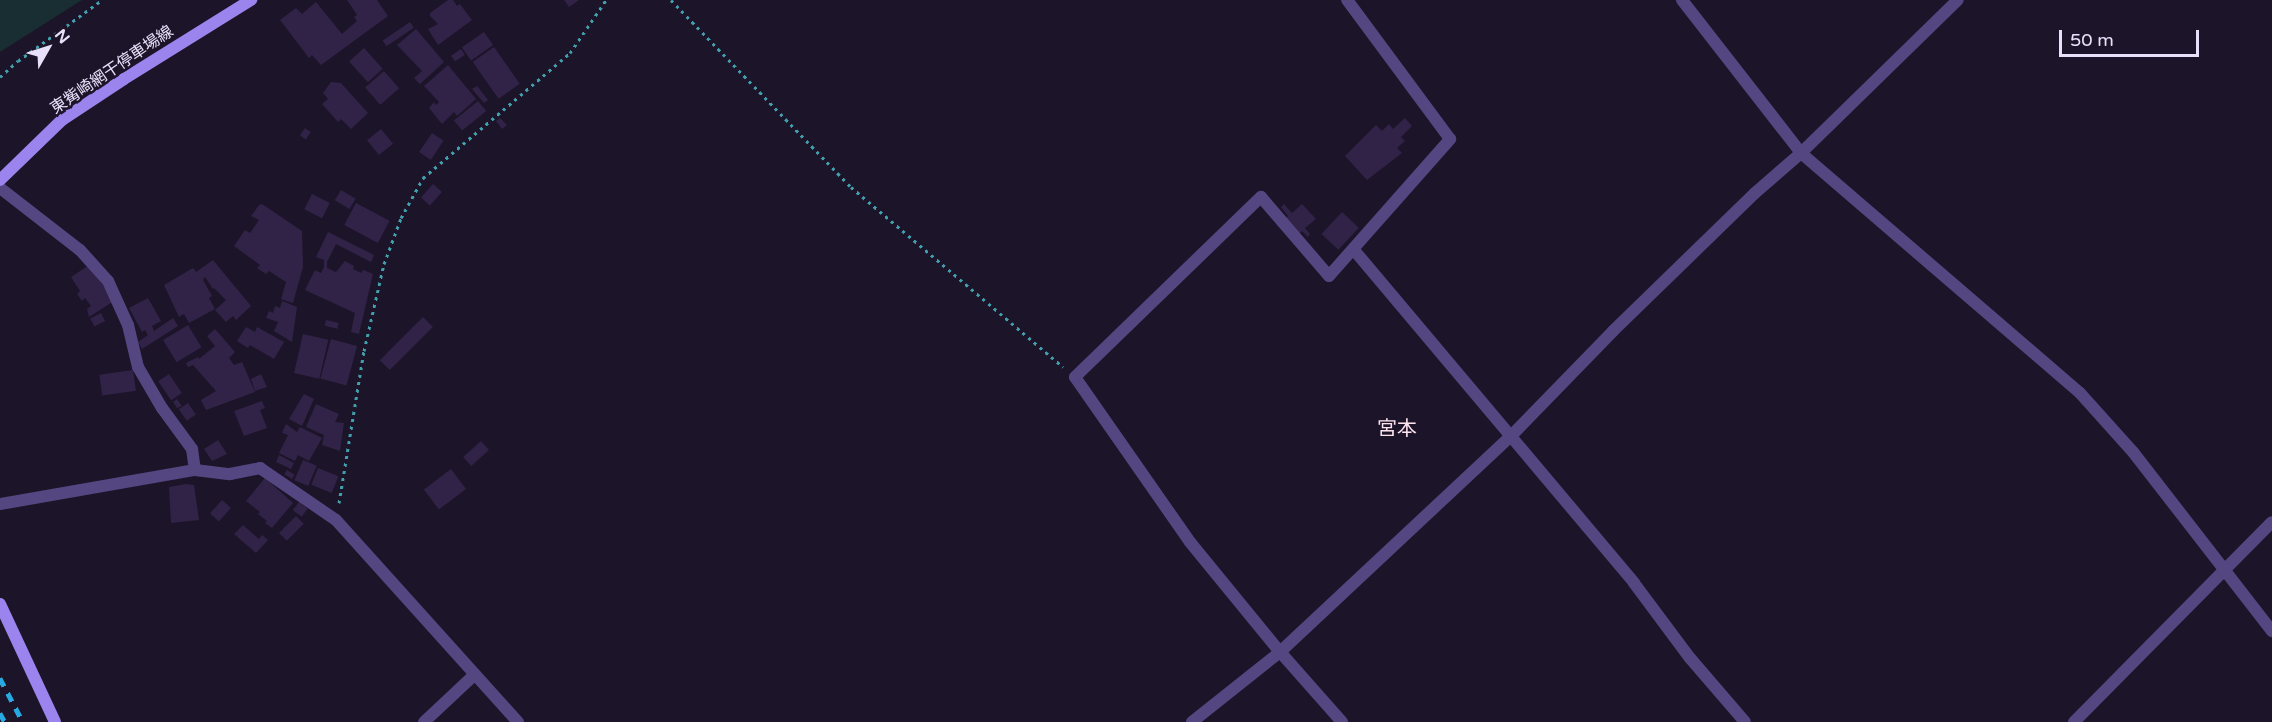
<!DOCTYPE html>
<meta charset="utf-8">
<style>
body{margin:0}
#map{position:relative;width:2272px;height:722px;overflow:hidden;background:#1c1428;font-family:"Varela Round","Noto Sans JP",sans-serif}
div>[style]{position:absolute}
.green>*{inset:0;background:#182e32}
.building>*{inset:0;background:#312347;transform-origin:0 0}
.path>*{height:3px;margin-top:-1.5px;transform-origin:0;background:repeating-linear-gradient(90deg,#429fad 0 3px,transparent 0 7.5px)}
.minor>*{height:12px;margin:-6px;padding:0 6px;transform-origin:6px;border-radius:6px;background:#544681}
.tertiary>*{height:12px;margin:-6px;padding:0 6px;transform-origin:6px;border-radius:6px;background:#544681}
.secondary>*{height:12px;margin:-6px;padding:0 6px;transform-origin:6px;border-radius:6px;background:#9b84ee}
.rail>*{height:4.5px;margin-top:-2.25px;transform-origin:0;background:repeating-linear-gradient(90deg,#26aae1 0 9px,transparent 0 17px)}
span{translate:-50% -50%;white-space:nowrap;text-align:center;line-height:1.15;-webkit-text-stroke:5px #1c1428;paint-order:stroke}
.street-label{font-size:16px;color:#e8e0fb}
.quarter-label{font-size:20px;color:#fbe2ed}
.north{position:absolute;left:18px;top:18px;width:60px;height:60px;-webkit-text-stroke:4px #1c1428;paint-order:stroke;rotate:51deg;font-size:16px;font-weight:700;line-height:24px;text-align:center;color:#e8e0fb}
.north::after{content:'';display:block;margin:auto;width:21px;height:27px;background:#e8e0fb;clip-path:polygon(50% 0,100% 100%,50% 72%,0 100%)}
.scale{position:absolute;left:2059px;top:30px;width:140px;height:27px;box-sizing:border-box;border:3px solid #e8e0fb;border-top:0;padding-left:8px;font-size:18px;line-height:21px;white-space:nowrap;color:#e8e0fb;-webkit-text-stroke:4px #1c1428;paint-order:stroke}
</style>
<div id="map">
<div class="green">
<i style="clip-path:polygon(0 0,82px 0,0 52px)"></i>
</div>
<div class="building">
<i style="clip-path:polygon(347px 0,377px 0,388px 16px,321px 65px,312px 55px,309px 58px,280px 20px,296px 8px,302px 14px,316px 2px,342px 34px,357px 21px,354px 17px,357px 15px)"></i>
<i style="clip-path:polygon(448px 0,453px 0,457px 6px,460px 4px,472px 20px,438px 45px,428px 29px,438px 24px,430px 16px,430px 13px)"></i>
<i style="clip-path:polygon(564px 0,579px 0,569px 7px)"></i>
<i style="left:410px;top:22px;width:7px;height:33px;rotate:56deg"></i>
<i style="clip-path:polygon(416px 29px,444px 62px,420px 84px,414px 78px,422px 71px,397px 45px)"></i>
<i style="left:484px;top:32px;width:16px;height:27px;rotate:55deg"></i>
<i style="left:494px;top:47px;width:45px;height:26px;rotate:55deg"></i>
<i style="left:364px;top:48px;width:28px;height:20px;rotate:48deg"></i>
<i style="left:461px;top:49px;width:7px;height:12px;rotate:56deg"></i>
<i style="clip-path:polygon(448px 65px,476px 99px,457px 116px,454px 112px,442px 124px,429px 108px,434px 102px,436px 105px,439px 102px,424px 86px)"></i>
<i style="left:384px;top:71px;width:23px;height:25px;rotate:49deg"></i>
<i style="clip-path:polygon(331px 82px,341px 83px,368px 113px,351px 129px,341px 119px,338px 122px,322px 104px,328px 99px,323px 93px)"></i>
<i style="clip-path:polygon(477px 86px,488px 100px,484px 103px,472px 89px)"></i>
<i style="left:478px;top:101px;width:13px;height:31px;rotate:51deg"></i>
<i style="clip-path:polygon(500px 118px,507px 125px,502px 129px,496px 121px)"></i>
<i style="clip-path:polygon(1405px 118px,1412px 126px,1401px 137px,1405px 141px,1397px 148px,1402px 153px,1367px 180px,1345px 156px,1376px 125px,1382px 131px,1389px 124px,1393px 129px)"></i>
<i style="left:305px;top:128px;width:7px;height:9px;rotate:34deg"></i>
<i style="left:381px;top:129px;width:19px;height:18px;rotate:51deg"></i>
<i style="left:432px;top:133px;width:14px;height:23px;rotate:34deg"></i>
<i style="left:433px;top:184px;width:12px;height:18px;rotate:42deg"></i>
<i style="left:341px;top:190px;width:17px;height:12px;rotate:31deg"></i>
<i style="left:312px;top:194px;width:20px;height:17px;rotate:27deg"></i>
<i style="left:356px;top:203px;width:38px;height:25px;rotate:28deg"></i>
<i style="clip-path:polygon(262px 204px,302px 231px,303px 267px,293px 303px,281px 299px,286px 282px,269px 271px,266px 274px,257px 268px,260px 265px,234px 246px,245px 230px,250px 233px,259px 220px,251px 216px,259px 205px)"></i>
<i style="clip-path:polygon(1284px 204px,1292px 213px,1302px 204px,1316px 219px,1305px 228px,1310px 234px,1308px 237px,1302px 231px,1298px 235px,1284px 220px,1288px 216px,1281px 207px)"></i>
<i style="left:1342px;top:212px;width:23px;height:30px;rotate:43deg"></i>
<i style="clip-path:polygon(328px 232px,374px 255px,371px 262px,336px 244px,327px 262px,327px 268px,336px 272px,345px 261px,354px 266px,353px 269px,361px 273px,363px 270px,373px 274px,359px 334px,351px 332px,355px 313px,305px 290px,315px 270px,321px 273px,324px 267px,324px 260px,316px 257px)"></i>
<i style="clip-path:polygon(213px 260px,251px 306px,236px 320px,233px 316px,226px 322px,215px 310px,226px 300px,214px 288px,213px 289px,205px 277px,203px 280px,212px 296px,209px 298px,215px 309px,189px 323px,184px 314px,179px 317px,164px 285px,193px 268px,196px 272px)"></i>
<i style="clip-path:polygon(89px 265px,114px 301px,89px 317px,87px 309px,91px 306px,85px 298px,82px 301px,77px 294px,80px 291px,71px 277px)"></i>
<i style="clip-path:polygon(148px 298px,161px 321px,152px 326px,154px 331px,173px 318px,178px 326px,142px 349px,138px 342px,148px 335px,145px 330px,142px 332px,129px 308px)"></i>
<i style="clip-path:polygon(282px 301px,297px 307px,292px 342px,274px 331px,278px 322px,266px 318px,269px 311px,273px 313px,275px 306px,280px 308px)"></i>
<i style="left:101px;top:313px;width:9px;height:12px;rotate:63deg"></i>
<i style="left:423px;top:317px;width:14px;height:61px;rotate:45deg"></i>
<i style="left:326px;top:320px;width:13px;height:6px;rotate:13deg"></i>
<i style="left:188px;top:325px;width:26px;height:29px;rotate:59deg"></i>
<i style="clip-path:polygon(246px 327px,255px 332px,257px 327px,284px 342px,274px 359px,250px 345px,248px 348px,237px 341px)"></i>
<i style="clip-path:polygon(215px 329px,235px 352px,229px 358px,234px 365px,242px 362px,255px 392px,206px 410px,201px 400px,216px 391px,193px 365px,188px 367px,186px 363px,198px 357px,199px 359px,215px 346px,207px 336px)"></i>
<i style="left:303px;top:334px;width:26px;height:40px;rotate:13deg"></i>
<i style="left:331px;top:339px;width:27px;height:41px;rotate:15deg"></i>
<i style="left:133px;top:370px;width:21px;height:34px;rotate:82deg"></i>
<i style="left:169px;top:374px;width:23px;height:13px;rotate:56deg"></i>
<i style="clip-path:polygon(261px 374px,267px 387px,255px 391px,251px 379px)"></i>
<i style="clip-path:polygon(304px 394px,314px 399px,302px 426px,289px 419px)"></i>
<i style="clip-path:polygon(177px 399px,182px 406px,177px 408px,173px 402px)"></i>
<i style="clip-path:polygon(262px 401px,265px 408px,260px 410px,267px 428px,244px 436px,234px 411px)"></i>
<i style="left:188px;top:403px;width:14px;height:11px;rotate:56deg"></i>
<i style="clip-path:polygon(316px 404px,339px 414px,335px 422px,344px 423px,340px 451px,322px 445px,324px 435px,306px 427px)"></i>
<i style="clip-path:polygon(286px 424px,297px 432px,300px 427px,322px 438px,309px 461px,298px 455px,295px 461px,279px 453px,288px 435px,282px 433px)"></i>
<i style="clip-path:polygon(218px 440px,227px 454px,212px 461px,204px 449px)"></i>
<i style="left:481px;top:441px;width:12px;height:24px;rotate:48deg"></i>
<i style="clip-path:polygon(279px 455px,294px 463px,291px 469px,276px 462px)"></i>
<i style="left:303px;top:460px;width:15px;height:22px;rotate:23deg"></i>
<i style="left:318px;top:468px;width:22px;height:18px;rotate:22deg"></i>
<i style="left:451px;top:469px;width:25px;height:34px;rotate:53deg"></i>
<i style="left:287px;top:470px;width:9px;height:5px;rotate:32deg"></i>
<i style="clip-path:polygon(265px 478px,293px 503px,272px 528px,265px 523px,267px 521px,258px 514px,260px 512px,246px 501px)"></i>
<i style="clip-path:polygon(186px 484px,194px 485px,199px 520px,171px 523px,169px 487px)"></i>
<i style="left:222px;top:500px;width:12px;height:18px;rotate:42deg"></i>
<i style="left:299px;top:502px;width:11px;height:10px;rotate:38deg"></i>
<i style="left:296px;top:516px;width:11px;height:24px;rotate:45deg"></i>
<i style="clip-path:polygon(243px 525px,259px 539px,262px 535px,268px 540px,256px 553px,234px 534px)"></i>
</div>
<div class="path">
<i style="left:671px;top:0;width:260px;rotate:46.1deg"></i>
<i style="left:851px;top:187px;width:278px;rotate:40.3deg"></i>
<i style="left:0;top:77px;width:24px;rotate:-42deg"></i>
<i style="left:18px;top:61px;width:104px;rotate:-36deg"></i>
<i style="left:339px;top:503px;width:154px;rotate:-80.7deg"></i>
<i style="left:364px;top:351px;width:89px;rotate:-77.1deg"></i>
<i style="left:384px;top:264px;width:49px;rotate:-69.7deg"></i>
<i style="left:401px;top:218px;width:46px;rotate:-61.2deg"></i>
<i style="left:423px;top:178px;width:193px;rotate:-40.4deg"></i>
<i style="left:570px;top:53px;width:64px;rotate:-55.8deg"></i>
</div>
<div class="minor">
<i style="left:0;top:188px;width:101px;rotate:37.8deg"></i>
<i style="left:80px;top:250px;width:42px;rotate:47.9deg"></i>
<i style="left:108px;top:281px;width:48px;rotate:65.6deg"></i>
<i style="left:128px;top:325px;width:43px;rotate:76.6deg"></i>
<i style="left:138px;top:367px;width:48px;rotate:59.7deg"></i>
<i style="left:162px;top:408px;width:51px;rotate:53.8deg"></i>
<i style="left:192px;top:449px;width:21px;rotate:82deg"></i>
<i style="left:1354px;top:250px;width:435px;rotate:49.9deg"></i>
<i style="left:1634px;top:583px;width:94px;rotate:53.3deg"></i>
<i style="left:1690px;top:658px;width:84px;rotate:49.3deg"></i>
<i style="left:0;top:504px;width:198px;rotate:-9.9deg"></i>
<i style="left:195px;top:470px;width:35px;rotate:7deg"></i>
<i style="left:230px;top:474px;width:31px;rotate:-11deg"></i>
<i style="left:260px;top:468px;width:92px;rotate:34.4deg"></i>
<i style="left:336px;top:520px;width:272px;rotate:48deg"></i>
<i style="left:424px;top:722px;width:69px;rotate:-43.2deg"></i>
<i style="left:1192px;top:722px;width:112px;rotate:-38.5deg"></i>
<i style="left:1280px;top:652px;width:316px;rotate:-43.1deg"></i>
<i style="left:1511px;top:436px;width:146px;rotate:-45.8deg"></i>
<i style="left:1613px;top:331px;width:198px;rotate:-44.2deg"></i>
<i style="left:1755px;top:193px;width:61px;rotate:-41deg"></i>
<i style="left:1801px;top:153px;width:219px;rotate:-44.3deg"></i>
<i style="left:1342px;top:722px;width:94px;rotate:-131.5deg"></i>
<i style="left:1280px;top:652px;width:142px;rotate:-129.3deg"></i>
<i style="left:1190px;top:542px;width:201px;rotate:-124.9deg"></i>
<i style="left:1075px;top:377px;width:259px;rotate:-44.1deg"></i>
<i style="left:1261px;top:197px;width:104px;rotate:49.3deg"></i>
<i style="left:1329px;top:276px;width:183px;rotate:-48.5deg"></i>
<i style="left:1450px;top:139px;width:173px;rotate:-126.5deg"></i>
<i style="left:2074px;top:722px;width:281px;rotate:-45.3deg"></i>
</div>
<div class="tertiary">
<i style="left:1682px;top:0;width:194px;rotate:52.1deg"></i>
<i style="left:1801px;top:153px;width:368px;rotate:40.7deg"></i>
<i style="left:2080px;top:393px;width:79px;rotate:48.1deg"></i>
<i style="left:2133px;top:452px;width:227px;rotate:52.2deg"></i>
</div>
<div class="secondary">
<i style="left:0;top:180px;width:86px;rotate:-44.1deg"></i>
<i style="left:62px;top:120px;width:74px;rotate:-33.5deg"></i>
<i style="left:124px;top:79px;width:150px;rotate:-31.9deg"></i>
<i style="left:0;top:604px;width:130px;rotate:65deg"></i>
</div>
<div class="rail">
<i style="left:0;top:678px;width:50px;rotate:62.4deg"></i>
<i style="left:0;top:713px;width:10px;rotate:61deg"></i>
</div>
<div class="street-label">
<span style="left:112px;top:70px;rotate:-34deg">東觜崎網干停車場線</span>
</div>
<div class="quarter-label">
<span style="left:1397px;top:429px">宮本</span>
</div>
<div class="north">N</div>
<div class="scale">50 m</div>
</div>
